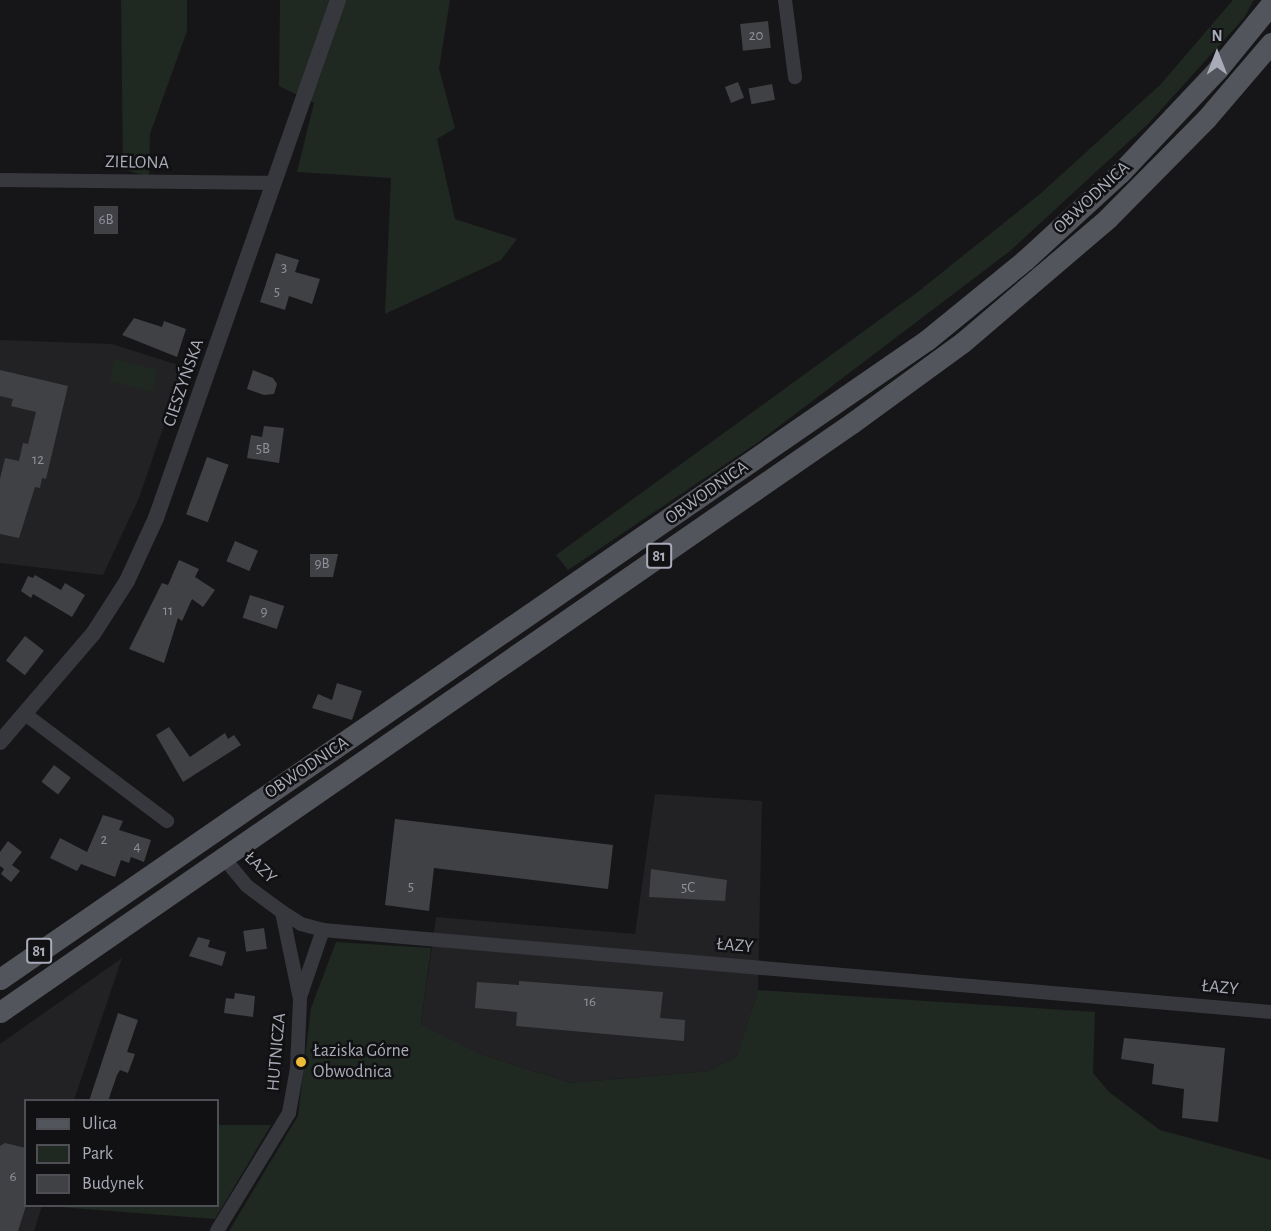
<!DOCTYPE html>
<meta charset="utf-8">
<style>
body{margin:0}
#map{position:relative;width:1271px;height:1231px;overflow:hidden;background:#161618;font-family:"Alegreya Sans",sans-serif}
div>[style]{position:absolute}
.built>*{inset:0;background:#222225}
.green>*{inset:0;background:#202822;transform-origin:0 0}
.building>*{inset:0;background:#404145;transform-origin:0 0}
.minor>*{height:14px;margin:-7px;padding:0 7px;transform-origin:7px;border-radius:7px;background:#37383d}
.tertiary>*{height:16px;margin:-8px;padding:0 8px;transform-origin:8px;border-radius:8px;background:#37383d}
.primary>*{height:21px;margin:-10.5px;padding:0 10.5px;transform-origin:10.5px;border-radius:10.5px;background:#53555c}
.dots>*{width:16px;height:16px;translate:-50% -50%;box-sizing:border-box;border:3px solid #111113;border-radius:50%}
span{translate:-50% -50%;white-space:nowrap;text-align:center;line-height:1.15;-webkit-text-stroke:5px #111113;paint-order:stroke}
.number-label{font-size:15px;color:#8f919b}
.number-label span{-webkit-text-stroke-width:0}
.shield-label span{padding:2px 4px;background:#111113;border:2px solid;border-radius:4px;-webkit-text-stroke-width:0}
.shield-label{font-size:16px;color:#a9acb8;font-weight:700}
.street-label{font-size:18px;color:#a9acb8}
.poi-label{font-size:18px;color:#a9acb8}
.left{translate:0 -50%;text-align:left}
.legend{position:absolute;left:24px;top:1099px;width:195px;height:108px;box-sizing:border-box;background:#111113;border:2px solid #4e4f55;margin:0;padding:8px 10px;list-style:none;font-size:18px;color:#a9acb8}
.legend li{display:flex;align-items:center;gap:12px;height:30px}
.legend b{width:30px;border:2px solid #4e4f55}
.north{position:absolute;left:1187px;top:24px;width:60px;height:60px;-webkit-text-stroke:4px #111113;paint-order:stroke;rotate:0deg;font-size:16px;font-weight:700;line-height:24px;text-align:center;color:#a9acb8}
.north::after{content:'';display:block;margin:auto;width:21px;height:27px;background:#a9acb8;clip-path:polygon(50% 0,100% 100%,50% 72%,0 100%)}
</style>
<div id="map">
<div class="built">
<i style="clip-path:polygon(0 340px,112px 344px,184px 367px,139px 498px,103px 575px,0 563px)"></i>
<i style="clip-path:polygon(655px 794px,762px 801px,758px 990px,737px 1056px,709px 1071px,571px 1083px,483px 1055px,421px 1024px,436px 917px,635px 934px)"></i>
<i style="clip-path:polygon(122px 958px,74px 1100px,26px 1100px,26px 1206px,42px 1206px,34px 1231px,0 1231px,0 1044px)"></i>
</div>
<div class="green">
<i style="clip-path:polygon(121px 0,187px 0,187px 31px,150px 134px,149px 177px,123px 169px)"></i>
<i style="clip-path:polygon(280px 0,450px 0,439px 69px,455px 128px,437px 139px,455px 219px,517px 239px,501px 260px,385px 314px,391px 178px,297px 172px,314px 103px,279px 86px)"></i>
<i style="clip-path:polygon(1233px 0,1254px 0,1244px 18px,1149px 123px,1010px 251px,757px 443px,568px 570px,556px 555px,919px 291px,1040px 194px,1161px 84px)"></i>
<i style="left:115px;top:359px;width:44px;height:23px;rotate:14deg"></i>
<i style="clip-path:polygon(336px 942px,431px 948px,421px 1024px,483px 1055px,571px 1083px,709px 1071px,737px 1056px,758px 990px,1095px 1012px,1093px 1073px,1109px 1092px,1160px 1130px,1271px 1160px,1271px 1231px,229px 1231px,298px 1116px,311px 1008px)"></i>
<i style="clip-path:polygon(218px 1125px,271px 1125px,215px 1219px,46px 1206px,218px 1206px)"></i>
</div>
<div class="building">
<i style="left:768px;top:21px;width:27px;height:28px;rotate:84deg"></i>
<i style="left:738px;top:82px;width:17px;height:14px;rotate:69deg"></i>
<i style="left:772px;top:84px;width:16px;height:24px;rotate:79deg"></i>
<i style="left:94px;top:206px;width:24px;height:28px"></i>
<i style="clip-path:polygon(276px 253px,299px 260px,295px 272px,320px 279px,312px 304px,289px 296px,285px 310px,260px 302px)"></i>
<i style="clip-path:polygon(134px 318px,162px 327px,164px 321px,186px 329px,177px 357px,122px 335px)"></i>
<i style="clip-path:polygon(0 370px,68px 386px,46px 479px,42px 478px,40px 488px,35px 487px,19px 538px,0 534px,0 479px,5px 458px,19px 461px,23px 443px,28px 444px,36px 412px,11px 406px,13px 399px,0 396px)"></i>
<i style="clip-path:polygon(253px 370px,273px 378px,277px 384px,274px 394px,264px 395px,247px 389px)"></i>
<i style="clip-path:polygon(264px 426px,284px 428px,279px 463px,247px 458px,251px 435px,262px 437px)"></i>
<i style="left:207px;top:457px;width:23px;height:61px;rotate:20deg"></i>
<i style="left:235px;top:541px;width:25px;height:22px;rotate:23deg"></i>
<i style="clip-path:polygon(310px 554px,338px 554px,333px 577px,310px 577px)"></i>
<i style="clip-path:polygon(179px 560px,199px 569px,195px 577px,215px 590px,203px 607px,192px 599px,182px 621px,178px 618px,164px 663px,129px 649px,162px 583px,168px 585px)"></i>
<i style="clip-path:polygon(35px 575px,61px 590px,65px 583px,85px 595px,72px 617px,33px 594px,31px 598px,21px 591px,28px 576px,33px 578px)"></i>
<i style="left:250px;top:595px;width:36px;height:24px;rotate:18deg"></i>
<i style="left:25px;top:636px;width:24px;height:31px;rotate:38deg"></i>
<i style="clip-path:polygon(337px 683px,362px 691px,352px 720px,312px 708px,318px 694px,332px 700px)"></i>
<i style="clip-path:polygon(169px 727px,190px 757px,225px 733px,228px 739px,234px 735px,241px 745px,183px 782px,156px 735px)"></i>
<i style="left:54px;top:765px;width:21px;height:21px;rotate:37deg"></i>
<i style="clip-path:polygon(103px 815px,123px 821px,119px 830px,151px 840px,144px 862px,131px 857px,129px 863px,121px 860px,115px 877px,81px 864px,77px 871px,50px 858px,60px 838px,87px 852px)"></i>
<i style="clip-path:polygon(395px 819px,613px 845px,608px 889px,434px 868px,429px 911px,385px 905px)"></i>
<i style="clip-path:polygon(8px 841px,22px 852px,12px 865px,20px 871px,11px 882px,1px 874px,4px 869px,0 866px,0 852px)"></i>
<i style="clip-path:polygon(651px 869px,727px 880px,725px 901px,649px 897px)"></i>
<i style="left:264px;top:928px;width:21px;height:21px;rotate:82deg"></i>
<i style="clip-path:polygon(198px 937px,210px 940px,208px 947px,226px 952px,222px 966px,189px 956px)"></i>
<i style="clip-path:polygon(519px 981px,663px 992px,660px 1018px,685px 1020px,684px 1041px,516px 1026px,517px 1012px,475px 1008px,477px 982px,519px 985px)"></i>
<i style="clip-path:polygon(235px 993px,255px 996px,253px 1017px,224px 1013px,226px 998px,234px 999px)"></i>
<i style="clip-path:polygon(118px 1013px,138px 1020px,127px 1052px,135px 1054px,128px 1073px,120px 1070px,117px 1075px,108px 1101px,89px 1101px)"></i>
<i style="clip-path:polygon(1124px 1038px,1225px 1048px,1218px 1122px,1182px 1118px,1184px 1089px,1152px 1084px,1154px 1064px,1121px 1059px)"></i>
<i style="clip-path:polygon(5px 1143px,26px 1148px,26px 1206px,18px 1231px,0 1231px,0 1146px)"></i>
</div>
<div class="minor">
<i style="left:785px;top:0;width:78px;rotate:82.6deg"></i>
<i style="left:0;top:180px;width:273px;rotate:0.6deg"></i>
<i style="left:25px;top:714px;width:178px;rotate:37deg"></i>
<i style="left:222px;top:856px;width:39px;rotate:50deg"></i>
<i style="left:247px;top:886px;width:44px;rotate:36.6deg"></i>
<i style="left:282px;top:912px;width:22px;rotate:32deg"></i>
<i style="left:301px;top:924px;width:23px;rotate:15deg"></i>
<i style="left:323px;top:930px;width:952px;rotate:4.94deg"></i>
<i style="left:300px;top:997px;width:71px;rotate:-71.1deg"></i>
<i style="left:217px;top:1231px;width:138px;rotate:-58.6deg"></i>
<i style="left:289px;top:1113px;width:46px;rotate:-79.9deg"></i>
<i style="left:297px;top:1068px;width:69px;rotate:-87.5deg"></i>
<i style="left:300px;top:999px;width:89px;rotate:-101.7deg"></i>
</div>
<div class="tertiary">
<i style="left:0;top:742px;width:143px;rotate:-49.3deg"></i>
<i style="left:93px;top:634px;width:63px;rotate:-57.3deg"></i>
<i style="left:127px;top:581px;width:69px;rotate:-65.3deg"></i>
<i style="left:156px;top:518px;width:549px;rotate:-70.64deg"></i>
</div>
<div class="primary">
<i style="left:0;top:979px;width:1126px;rotate:-34.58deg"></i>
<i style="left:927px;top:340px;width:127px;rotate:-39.2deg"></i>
<i style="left:1025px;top:260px;width:129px;rotate:-42.5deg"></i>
<i style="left:1120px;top:173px;width:141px;rotate:-46.7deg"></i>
<i style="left:1217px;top:70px;width:85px;rotate:-50.7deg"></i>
<i style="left:0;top:1012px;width:1036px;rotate:-34.66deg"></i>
<i style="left:852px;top:423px;width:137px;rotate:-36.1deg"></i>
<i style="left:963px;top:342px;width:191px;rotate:-40.5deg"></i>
<i style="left:1108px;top:218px;width:139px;rotate:-45.3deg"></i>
<i style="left:1206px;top:119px;width:100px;rotate:-49.5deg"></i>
</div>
<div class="dots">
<i style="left:301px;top:1062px;background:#eebb38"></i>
</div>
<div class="number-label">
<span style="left:756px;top:36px">20</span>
<span style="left:106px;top:220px">6B</span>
<span style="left:284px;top:268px">3</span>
<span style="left:277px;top:292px">5</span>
<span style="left:263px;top:449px">5B</span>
<span style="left:38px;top:460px">12</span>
<span style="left:322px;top:564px">9B</span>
<span style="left:168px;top:611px">11</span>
<span style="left:264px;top:612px">9</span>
<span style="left:104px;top:840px">2</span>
<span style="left:137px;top:847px">4</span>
<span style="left:411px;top:887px">5</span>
<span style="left:688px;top:888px">5C</span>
<span style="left:590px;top:1002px">16</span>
<span style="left:13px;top:1177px">6</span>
</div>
<div class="shield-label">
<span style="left:659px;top:556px">81</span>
<span style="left:39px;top:951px">81</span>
</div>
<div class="street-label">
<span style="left:137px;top:163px;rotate:1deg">ZIELONA</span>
<span style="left:1092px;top:198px;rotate:-43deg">OBWODNICA</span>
<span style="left:184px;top:383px;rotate:-71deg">CIESZYŃSKA</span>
<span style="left:707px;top:493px;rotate:-35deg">OBWODNICA</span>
<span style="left:307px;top:768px;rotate:-34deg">OBWODNICA</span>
<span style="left:260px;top:868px;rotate:44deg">ŁAZY</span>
<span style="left:735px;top:946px;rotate:5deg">ŁAZY</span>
<span style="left:1220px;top:988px;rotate:6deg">ŁAZY</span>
<span style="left:277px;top:1052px;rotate:-85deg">HUTNICZA</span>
</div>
<div class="poi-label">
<span class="left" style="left:313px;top:1062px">Łaziska Górne<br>Obwodnica</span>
</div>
<ul class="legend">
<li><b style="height:8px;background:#53555c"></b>Ulica</li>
<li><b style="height:16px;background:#202822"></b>Park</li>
<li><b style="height:16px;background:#404145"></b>Budynek</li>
</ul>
<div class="north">N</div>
</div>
